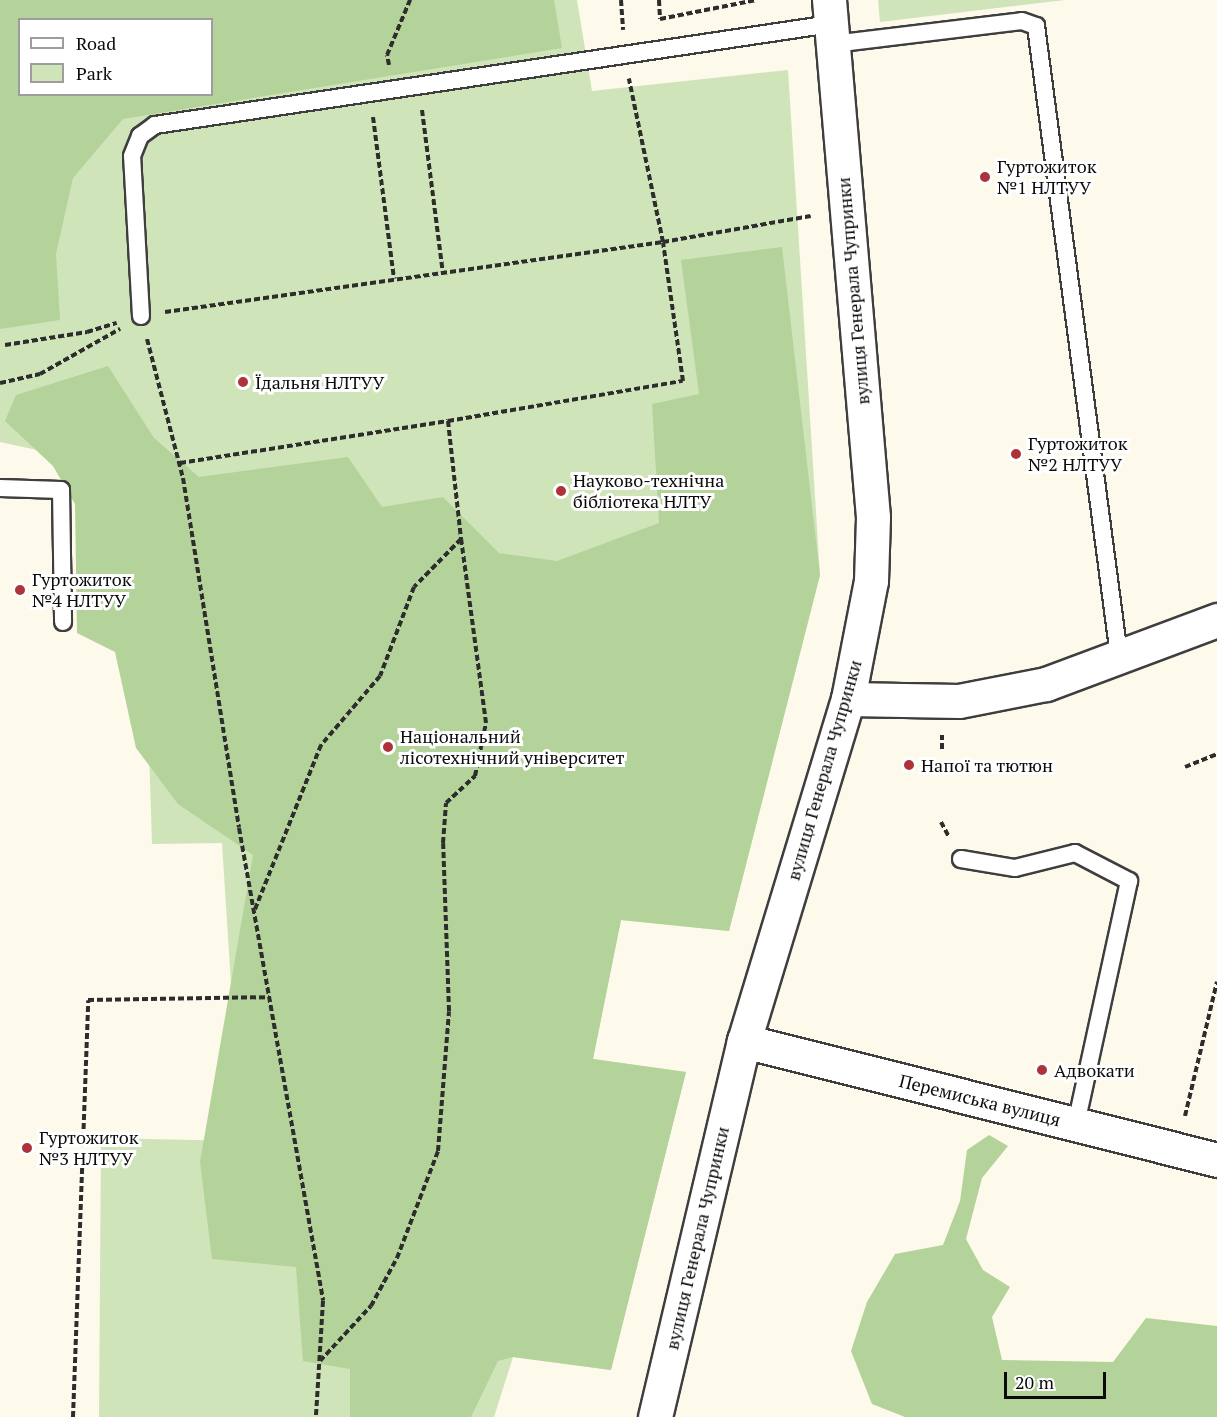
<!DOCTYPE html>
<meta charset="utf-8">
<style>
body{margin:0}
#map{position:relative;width:1217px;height:1417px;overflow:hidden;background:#fdf9eb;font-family:"PT Serif",serif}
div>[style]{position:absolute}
.green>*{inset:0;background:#d0e4b9}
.forest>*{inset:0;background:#b4d39a}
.path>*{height:4px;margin-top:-2px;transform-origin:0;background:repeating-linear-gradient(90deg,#2d2d2d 0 6px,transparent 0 9px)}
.roads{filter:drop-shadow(2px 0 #3e3e3e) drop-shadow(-2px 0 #3e3e3e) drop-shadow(0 2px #3e3e3e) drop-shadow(0 -2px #3e3e3e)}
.service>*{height:16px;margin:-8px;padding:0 8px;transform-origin:8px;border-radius:8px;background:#fff}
.minor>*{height:33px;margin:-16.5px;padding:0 16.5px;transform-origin:16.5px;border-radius:16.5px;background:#fff}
.dots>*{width:16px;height:16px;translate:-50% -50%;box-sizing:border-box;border:3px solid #fff;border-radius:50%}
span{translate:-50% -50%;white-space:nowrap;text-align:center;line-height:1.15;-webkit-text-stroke:6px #fff;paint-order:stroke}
.poi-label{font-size:18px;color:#0b0b0b}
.left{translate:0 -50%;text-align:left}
.street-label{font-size:18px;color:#0b0b0b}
.legend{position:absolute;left:18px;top:18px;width:195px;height:78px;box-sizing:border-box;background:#fff;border:2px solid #9d9d9d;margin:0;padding:8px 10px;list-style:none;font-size:18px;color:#0b0b0b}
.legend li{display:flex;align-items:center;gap:12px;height:30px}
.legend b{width:30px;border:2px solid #9d9d9d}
.scale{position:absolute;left:1004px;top:1372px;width:102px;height:27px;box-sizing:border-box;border:3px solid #0b0b0b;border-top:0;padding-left:8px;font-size:18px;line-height:21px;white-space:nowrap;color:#0b0b0b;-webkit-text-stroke:4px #fff;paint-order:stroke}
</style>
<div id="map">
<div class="green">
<i style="clip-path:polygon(evenodd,0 0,577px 0,592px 91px,788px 70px,820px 575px,729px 931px,621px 920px,593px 1059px,686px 1072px,611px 1370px,513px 1357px,494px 1417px,99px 1417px,101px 1138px,241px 1141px,222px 843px,152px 844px,145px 623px,88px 461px,0 442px,0 0,20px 20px,212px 20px,212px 94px,20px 94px,20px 20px)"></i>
<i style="clip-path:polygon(878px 0,1065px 0,880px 22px)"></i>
</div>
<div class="forest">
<i style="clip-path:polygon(evenodd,0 0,554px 0,562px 48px,123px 119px,73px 178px,56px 254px,60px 320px,0 329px,0 0,20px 20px,212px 20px,212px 94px,20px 94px,20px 20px)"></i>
<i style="clip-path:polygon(782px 247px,820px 575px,729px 931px,621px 920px,593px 1059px,686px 1072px,611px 1370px,513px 1357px,498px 1361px,471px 1417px,350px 1417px,350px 1369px,303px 1361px,296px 1267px,212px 1259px,200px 1162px,253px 855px,178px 804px,136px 748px,115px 652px,77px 633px,75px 504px,53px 466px,5px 421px,16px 395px,108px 366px,154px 438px,199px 477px,348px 457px,382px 507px,443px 497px,499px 553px,557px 561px,659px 523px,652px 404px,699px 394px,681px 260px)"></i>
<i style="clip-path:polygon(989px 1135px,1008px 1146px,982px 1178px,966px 1239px,983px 1270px,1010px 1287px,992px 1317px,1002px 1360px,1113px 1362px,1146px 1318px,1217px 1326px,1217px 1417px,905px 1417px,872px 1404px,851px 1351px,867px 1302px,895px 1254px,943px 1245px,960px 1201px,967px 1150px)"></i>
</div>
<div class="path">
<i style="left:621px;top:0;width:30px;rotate:86deg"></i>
<i style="left:659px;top:0;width:19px;rotate:87deg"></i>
<i style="left:660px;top:19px;width:98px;rotate:-11.2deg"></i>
<i style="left:389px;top:65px;width:10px;rotate:-101deg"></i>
<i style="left:387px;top:55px;width:60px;rotate:-67.3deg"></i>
<i style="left:422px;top:110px;width:164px;rotate:82.7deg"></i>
<i style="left:373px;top:117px;width:163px;rotate:82.6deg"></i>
<i style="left:165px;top:312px;width:503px;rotate:-8deg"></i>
<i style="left:663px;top:242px;width:150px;rotate:-10deg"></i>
<i style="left:147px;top:339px;width:144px;rotate:75.5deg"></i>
<i style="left:183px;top:478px;width:354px;rotate:80.9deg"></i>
<i style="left:239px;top:828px;width:480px;rotate:79.9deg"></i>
<i style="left:323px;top:1301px;width:116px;rotate:93.5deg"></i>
<i style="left:5px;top:345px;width:83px;rotate:-9deg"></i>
<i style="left:87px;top:332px;width:31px;rotate:-17deg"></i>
<i style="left:0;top:383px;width:41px;rotate:-12.7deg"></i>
<i style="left:40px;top:374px;width:92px;rotate:-29.4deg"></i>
<i style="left:448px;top:421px;width:238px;rotate:-9.7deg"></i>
<i style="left:683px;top:381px;width:140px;rotate:-98.2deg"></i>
<i style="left:663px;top:242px;width:167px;rotate:-101.8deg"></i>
<i style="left:180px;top:463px;width:271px;rotate:-8.9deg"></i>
<i style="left:448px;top:421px;width:119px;rotate:83.7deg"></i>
<i style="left:461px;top:539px;width:67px;rotate:134.4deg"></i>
<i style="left:414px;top:587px;width:95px;rotate:110.9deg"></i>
<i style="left:380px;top:676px;width:91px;rotate:130.5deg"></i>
<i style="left:321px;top:745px;width:180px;rotate:111.9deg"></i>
<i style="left:942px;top:749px;width:14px;rotate:-90deg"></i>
<i style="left:1185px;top:767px;width:35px;rotate:-22deg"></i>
<i style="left:941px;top:822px;width:17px;rotate:62deg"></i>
<i style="left:1185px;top:1116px;width:138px;rotate:-76.6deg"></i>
<i style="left:320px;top:1361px;width:75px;rotate:-47.2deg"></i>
<i style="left:371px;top:1306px;width:55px;rotate:-61.6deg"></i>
<i style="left:397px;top:1258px;width:115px;rotate:-69deg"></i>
<i style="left:438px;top:1151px;width:140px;rotate:-85.5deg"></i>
<i style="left:449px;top:1011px;width:168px;rotate:-92deg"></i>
<i style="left:443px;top:843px;width:40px;rotate:-85.7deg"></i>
<i style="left:446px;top:803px;width:40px;rotate:-43deg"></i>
<i style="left:475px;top:776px;width:54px;rotate:-78.3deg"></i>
<i style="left:486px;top:723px;width:186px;rotate:-97.7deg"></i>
<i style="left:73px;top:1417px;width:417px;rotate:-87.9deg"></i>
<i style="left:88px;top:1000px;width:181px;rotate:-0.9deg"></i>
</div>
<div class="roads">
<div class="service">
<i style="left:833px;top:44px;width:190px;rotate:-6.9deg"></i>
<i style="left:1022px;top:21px;width:15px;rotate:20deg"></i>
<i style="left:1036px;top:26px;width:635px;rotate:82.49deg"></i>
<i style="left:141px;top:316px;width:160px;rotate:-93.2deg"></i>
<i style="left:132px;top:156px;width:22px;rotate:-68deg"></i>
<i style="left:140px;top:136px;width:19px;rotate:-36deg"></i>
<i style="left:155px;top:125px;width:684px;rotate:-8.5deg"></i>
<i style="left:0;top:488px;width:61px;rotate:1.9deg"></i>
<i style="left:61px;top:490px;width:132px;rotate:89.1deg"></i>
<i style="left:961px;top:859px;width:55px;rotate:9.5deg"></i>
<i style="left:1015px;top:868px;width:62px;rotate:-14deg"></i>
<i style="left:1075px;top:853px;width:61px;rotate:27.4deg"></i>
<i style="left:1129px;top:881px;width:249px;rotate:102.3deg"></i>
</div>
<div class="minor">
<i style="left:848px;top:699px;width:111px;rotate:1deg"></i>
<i style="left:959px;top:701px;width:89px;rotate:-11.1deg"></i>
<i style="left:1046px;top:684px;width:183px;rotate:-20.5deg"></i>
<i style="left:744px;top:1041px;width:488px;rotate:14.1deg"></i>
<i style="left:655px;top:1417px;width:386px;rotate:-76.7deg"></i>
<i style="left:744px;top:1041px;width:357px;rotate:-73.1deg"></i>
<i style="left:848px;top:699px;width:120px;rotate:-79deg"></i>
<i style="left:871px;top:581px;width:64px;rotate:-88.2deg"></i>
<i style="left:873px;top:517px;width:519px;rotate:-94.86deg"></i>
</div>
</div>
<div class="dots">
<i style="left:985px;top:177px;background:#ad323a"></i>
<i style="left:243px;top:382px;background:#ad323a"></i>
<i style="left:1016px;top:454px;background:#ad323a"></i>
<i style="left:561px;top:491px;background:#ad323a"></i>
<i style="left:20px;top:590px;background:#ad323a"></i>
<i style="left:388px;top:747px;background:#ad323a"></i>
<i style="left:909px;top:765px;background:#ad323a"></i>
<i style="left:1042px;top:1070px;background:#ad323a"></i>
<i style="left:27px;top:1148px;background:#ad323a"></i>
</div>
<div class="poi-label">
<span class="left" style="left:997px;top:177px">Гуртожиток<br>№1 НЛТУУ</span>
<span class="left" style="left:255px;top:382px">Їдальня НЛТУУ</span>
<span class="left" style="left:1028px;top:454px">Гуртожиток<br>№2 НЛТУУ</span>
<span class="left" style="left:573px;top:491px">Науково-технічна<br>бібліотека НЛТУ</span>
<span class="left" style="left:32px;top:590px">Гуртожиток<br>№4 НЛТУУ</span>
<span class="left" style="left:400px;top:747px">Національний<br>лісотехнічний університет</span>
<span class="left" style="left:921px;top:765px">Напої та тютюн</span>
<span class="left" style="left:1054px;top:1070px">Адвокати</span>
<span class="left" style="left:39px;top:1148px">Гуртожиток<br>№3 НЛТУУ</span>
</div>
<div class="street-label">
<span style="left:853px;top:291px;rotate:-95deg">вулиця Генерала Чупринки</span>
<span style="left:824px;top:770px;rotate:-74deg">вулиця Генерала Чупринки</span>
<span style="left:980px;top:1100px;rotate:14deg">Перемиська вулиця</span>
<span style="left:697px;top:1238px;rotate:-77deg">вулиця Генерала Чупринки</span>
</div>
<ul class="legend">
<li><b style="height:8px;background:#fff"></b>Road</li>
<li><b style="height:16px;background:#d0e4b9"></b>Park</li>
</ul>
<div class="scale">20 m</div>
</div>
